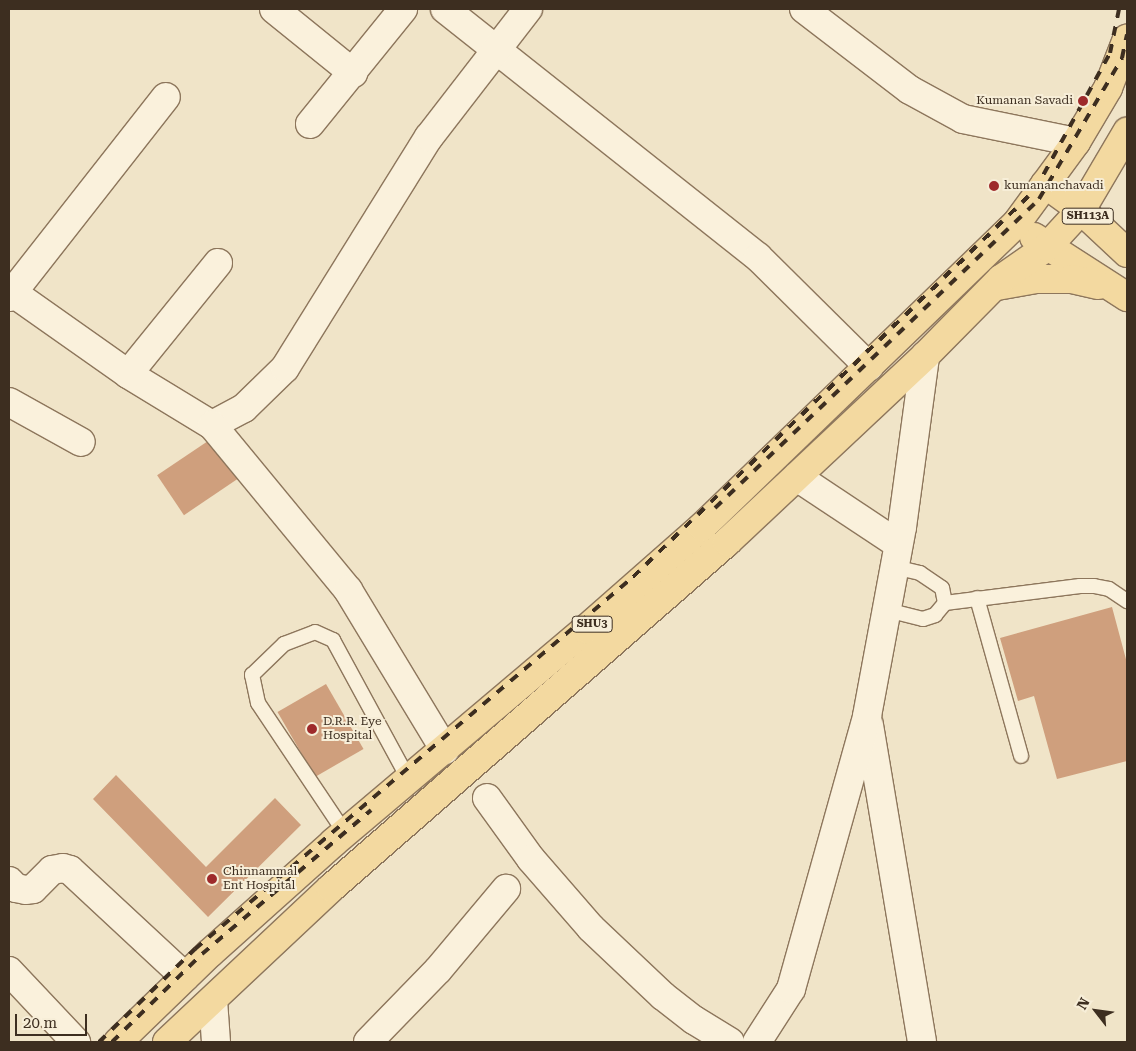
<!DOCTYPE html>
<style>
body{margin:0}
#map{position:relative;width:1136px;height:1051px;overflow:hidden;background:#f0e4c8;font-family:"Roboto Serif",serif}
div>[style]{position:absolute}
.building>*{inset:0;background:#cf9f7d;transform-origin:0 0}
.roads{filter:drop-shadow(1px 0 #8d765c) drop-shadow(-1px 0 #8d765c) drop-shadow(0 1px #8d765c) drop-shadow(0 -1px #8d765c)}
.lane>*{height:14px;margin:-7px;padding:0 7px;transform-origin:7px;border-radius:7px;background:#faf1dc}
.street>*{height:28px;margin:-14px;padding:0 14px;transform-origin:14px;border-radius:14px;background:#faf1dc}
.primary>*{height:28px;margin:-14px;padding:0 14px;transform-origin:14px;border-radius:14px;background:#f3d9a0}
.rail>*{height:4px;margin-top:-2px;transform-origin:0;background:repeating-linear-gradient(90deg,#3d2e20 0 9px,transparent 0 18px)}
.dots>*{width:14px;height:14px;translate:-50% -50%;box-sizing:border-box;border:2px solid #f7eed8;border-radius:50%}
span{translate:-50% -50%;white-space:nowrap;text-align:center;line-height:1.15;-webkit-text-stroke:4px #f7eed8;paint-order:stroke}
.shield-label span{padding:1px 4px;background:#f7eed8;border:1px solid;border-radius:4px;-webkit-text-stroke-width:0}
.shield-label{font-size:11px;color:#3d2e20;font-weight:700}
.poi-label{font-size:12px;color:#3d2e20}
.right{translate:-100% -50%;text-align:right}
.left{translate:0 -50%;text-align:left}
.frame{position:absolute;inset:0;border:10px solid #3d2e20;pointer-events:none}
.north{position:absolute;left:1071px;top:986px;width:50px;height:50px;-webkit-text-stroke:4px #f7eed8;paint-order:stroke;rotate:300deg;font-size:14px;font-weight:700;line-height:20px;text-align:center;color:#3d2e20}
.north::after{content:'';display:block;margin:auto;width:18px;height:22px;background:#3d2e20;clip-path:polygon(50% 0,100% 100%,50% 72%,0 100%)}
.scale{position:absolute;left:15px;top:1014px;width:72px;height:22px;box-sizing:border-box;border:2px solid #3d2e20;border-top:0;padding-left:6px;font-size:15px;line-height:18px;white-space:nowrap;color:#3d2e20;-webkit-text-stroke:4px #f7eed8;paint-order:stroke}
</style>
<div id="map">
<div class="building">
<i style="left:211px;top:439px;width:48px;height:65px;rotate:56deg"></i>
<i style="clip-path:polygon(1112px 607px,1127px 663px,1127px 761px,1057px 779px,1034px 696px,1018px 701px,1000px 638px)"></i>
<i style="left:326px;top:684px;width:75px;height:56px;rotate:60deg"></i>
<i style="clip-path:polygon(116px 775px,206px 867px,275px 798px,301px 825px,208px 917px,93px 799px)"></i>
</div>
<div class="roads">
<div class="lane">
<i style="left:977px;top:598px;width:164px;rotate:74.4deg"></i>
<i style="left:945px;top:603px;width:136px;rotate:-7.2deg"></i>
<i style="left:1080px;top:586px;width:14px"></i>
<i style="left:1094px;top:586px;width:15px;rotate:11deg"></i>
<i style="left:1109px;top:589px;width:22px;rotate:34deg"></i>
<i style="left:887px;top:610px;width:37px;rotate:14deg"></i>
<i style="left:923px;top:619px;width:13px;rotate:-18deg"></i>
<i style="left:935px;top:615px;width:16px;rotate:-50deg"></i>
<i style="left:945px;top:603px;width:15px;rotate:-101deg"></i>
<i style="left:942px;top:588px;width:27px;rotate:-146deg"></i>
<i style="left:920px;top:573px;width:27px;rotate:-167deg"></i>
<i style="left:345px;top:833px;width:156px;rotate:-123.8deg"></i>
<i style="left:258px;top:703px;width:29px;rotate:-102deg"></i>
<i style="left:252px;top:675px;width:45px;rotate:-44.1deg"></i>
<i style="left:284px;top:644px;width:33px;rotate:-21deg"></i>
<i style="left:315px;top:632px;width:20px;rotate:24deg"></i>
<i style="left:333px;top:640px;width:159px;rotate:61.5deg"></i>
</div>
<div class="street">
<i style="left:274px;top:9px;width:102px;rotate:39deg"></i>
<i style="left:445px;top:9px;width:399px;rotate:38.4deg"></i>
<i style="left:758px;top:257px;width:156px;rotate:44.7deg"></i>
<i style="left:804px;top:9px;width:133px;rotate:37.4deg"></i>
<i style="left:910px;top:90px;width:60px;rotate:28.7deg"></i>
<i style="left:963px;top:119px;width:115px;rotate:11.5deg"></i>
<i style="left:310px;top:124px;width:148px;rotate:-51deg"></i>
<i style="left:218px;top:263px;width:143px;rotate:129deg"></i>
<i style="left:128px;top:374px;width:98px;rotate:31.3deg"></i>
<i style="left:212px;top:425px;width:36px;rotate:-28deg"></i>
<i style="left:244px;top:408px;width:57px;rotate:-44.3deg"></i>
<i style="left:285px;top:368px;width:272px;rotate:-58.1deg"></i>
<i style="left:429px;top:137px;width:162px;rotate:-52.3deg"></i>
<i style="left:9px;top:290px;width:146px;rotate:35.2deg"></i>
<i style="left:9px;top:297px;width:254px;rotate:-51.9deg"></i>
<i style="left:9px;top:402px;width:82px;rotate:29.1deg"></i>
<i style="left:212px;top:425px;width:214px;rotate:50.5deg"></i>
<i style="left:348px;top:590px;width:187px;rotate:58.8deg"></i>
<i style="left:797px;top:477px;width:121px;rotate:33.6deg"></i>
<i style="left:869px;top:725px;width:321px;rotate:80.5deg"></i>
<i style="left:487px;top:798px;width:75px;rotate:54.2deg"></i>
<i style="left:531px;top:859px;width:91px;rotate:49deg"></i>
<i style="left:591px;top:928px;width:99px;rotate:43.4deg"></i>
<i style="left:663px;top:996px;width:39px;rotate:38deg"></i>
<i style="left:694px;top:1020px;width:42px;rotate:31.4deg"></i>
<i style="left:9px;top:881px;width:10px;rotate:45deg"></i>
<i style="left:16px;top:888px;width:10px;rotate:11deg"></i>
<i style="left:26px;top:890px;width:7px;rotate:-8deg"></i>
<i style="left:33px;top:889px;width:27px;rotate:-45deg"></i>
<i style="left:52px;top:870px;width:11px;rotate:-10deg"></i>
<i style="left:63px;top:868px;width:7px;rotate:16deg"></i>
<i style="left:70px;top:870px;width:157px;rotate:42.9deg"></i>
<i style="left:9px;top:971px;width:98px;rotate:46.7deg"></i>
<i style="left:213px;top:1000px;width:42px;rotate:85.9deg"></i>
<i style="left:368px;top:1042px;width:100px;rotate:-45.8deg"></i>
<i style="left:438px;top:970px;width:106px;rotate:-50deg"></i>
<i style="left:757px;top:1042px;width:63px;rotate:-57.3deg"></i>
<i style="left:791px;top:989px;width:283px;rotate:-74.4deg"></i>
<i style="left:867px;top:716px;width:192px;rotate:-79.5deg"></i>
<i style="left:902px;top:527px;width:173px;rotate:-82.3deg"></i>
</div>
<div class="primary">
<i style="left:1045px;top:184px;width:44px;rotate:35.8deg"></i>
<i style="left:1081px;top:210px;width:63px;rotate:43.1deg"></i>
<i style="left:1034px;top:237px;width:111px;rotate:32.8deg"></i>
<i style="left:997px;top:286px;width:40px;rotate:-10deg"></i>
<i style="left:1036px;top:279px;width:36px"></i>
<i style="left:1072px;top:279px;width:27px;rotate:13deg"></i>
<i style="left:118px;top:1042px;width:128px;rotate:-44.1deg"></i>
<i style="left:210px;top:953px;width:166px;rotate:-41.8deg"></i>
<i style="left:334px;top:842px;width:330px;rotate:-40.2deg"></i>
<i style="left:586px;top:629px;width:154px;rotate:-41.3deg"></i>
<i style="left:702px;top:527px;width:436px;rotate:-44deg"></i>
<i style="left:1016px;top:224px;width:102px;rotate:-53.8deg"></i>
<i style="left:1076px;top:142px;width:63px;rotate:-59.3deg"></i>
<i style="left:1108px;top:88px;width:53px;rotate:-68.8deg"></i>
<i style="left:167px;top:1042px;width:225px;rotate:-43.2deg"></i>
<i style="left:331px;top:888px;width:526px;rotate:-41.14deg"></i>
<i style="left:727px;top:542px;width:272px;rotate:-43.2deg"></i>
<i style="left:925px;top:356px;width:108px;rotate:-45.4deg"></i>
<i style="left:1001px;top:279px;width:56px;rotate:-34.8deg"></i>
<i style="left:1047px;top:247px;width:50px;rotate:-47.4deg"></i>
<i style="left:1081px;top:210px;width:91px;rotate:-59.5deg"></i>
</div>
</div>
<div class="rail">
<i style="left:715px;top:508px;width:448px;rotate:-43.6deg"></i>
<i style="left:1039px;top:199px;width:164px;rotate:-59.5deg"></i>
<i style="left:1122px;top:58px;width:24px;rotate:-78deg"></i>
<i style="left:99px;top:1042px;width:134px;rotate:-44.1deg"></i>
<i style="left:195px;top:949px;width:575px;rotate:-40.34deg"></i>
<i style="left:633px;top:577px;width:558px;rotate:-43.91deg"></i>
<i style="left:1035px;top:190px;width:156px;rotate:-61.3deg"></i>
<i style="left:1110px;top:53px;width:45px;rotate:-78.4deg"></i>
<i style="left:112px;top:1042px;width:126px;rotate:-44.4deg"></i>
<i style="left:202px;top:954px;width:222px;rotate:-40.4deg"></i>
</div>
<div class="dots">
<i style="left:1083px;top:101px;background:#9e2a2b"></i>
<i style="left:994px;top:186px;background:#9e2a2b"></i>
<i style="left:312px;top:729px;background:#9e2a2b"></i>
<i style="left:212px;top:879px;background:#9e2a2b"></i>
</div>
<div class="shield-label">
<span style="left:1088px;top:216px">SH113A</span>
<span style="left:592px;top:624px">SHU3</span>
</div>
<div class="poi-label">
<span class="right" style="left:1073px;top:101px">Kumanan Savadi</span>
<span class="left" style="left:1004px;top:186px">kumananchavadi</span>
<span class="left" style="left:323px;top:729px">D.R.R. Eye<br>Hospital</span>
<span class="left" style="left:223px;top:879px">Chinnammal<br>Ent Hospital</span>
</div>
<div class="frame"></div>
<div class="north">N</div>
<div class="scale">20 m</div>
</div>
